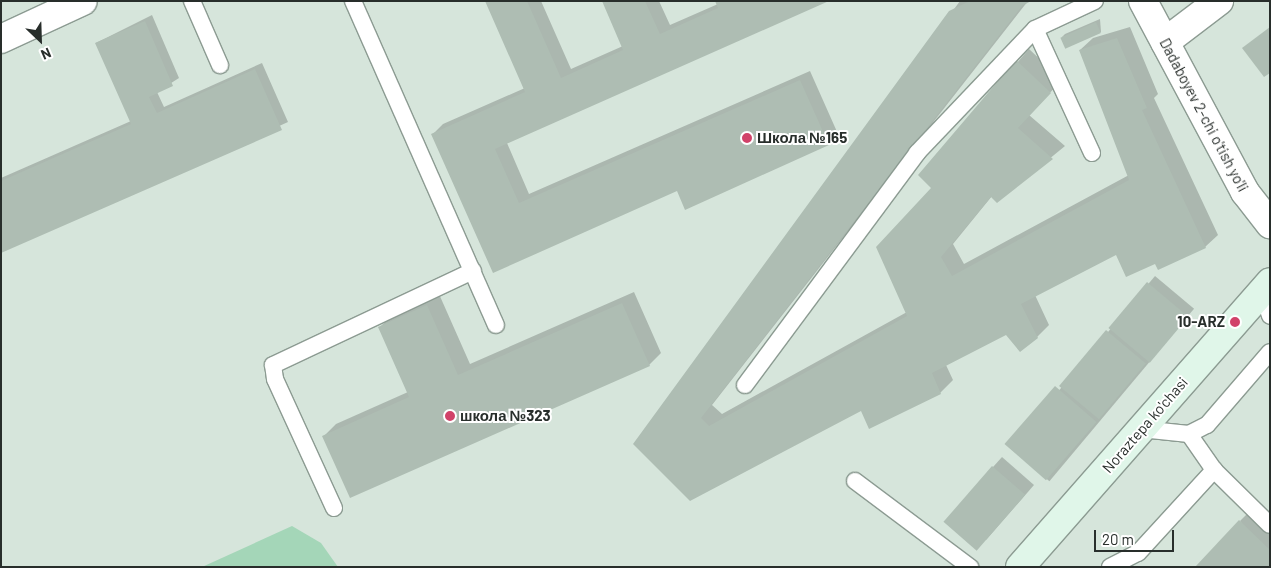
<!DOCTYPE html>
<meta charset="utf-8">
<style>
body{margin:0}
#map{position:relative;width:1271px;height:568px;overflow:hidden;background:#d6e5db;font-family:Barlow,sans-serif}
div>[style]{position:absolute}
.green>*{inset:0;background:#a4d6b8}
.shadow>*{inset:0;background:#0003;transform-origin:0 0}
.building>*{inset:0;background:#aebdb3;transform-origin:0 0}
.roads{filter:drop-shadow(1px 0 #8c9b92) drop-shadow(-1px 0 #8c9b92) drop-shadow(0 1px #8c9b92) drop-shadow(0 -1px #8c9b92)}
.service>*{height:16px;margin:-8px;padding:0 8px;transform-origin:8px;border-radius:8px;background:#fff}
.minor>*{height:28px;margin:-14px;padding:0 14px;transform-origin:14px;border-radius:14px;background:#fff}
.secondary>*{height:28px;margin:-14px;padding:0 14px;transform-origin:14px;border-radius:14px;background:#e0f6e9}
.dots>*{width:14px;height:14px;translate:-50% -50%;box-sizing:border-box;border:2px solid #fff;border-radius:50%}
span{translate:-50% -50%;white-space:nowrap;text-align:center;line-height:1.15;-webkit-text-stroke:4px #fff;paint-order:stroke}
.street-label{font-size:15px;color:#282e2b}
.poi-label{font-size:15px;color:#282e2b;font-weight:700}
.left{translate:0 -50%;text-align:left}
.right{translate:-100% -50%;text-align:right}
.frame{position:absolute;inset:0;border:2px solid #282e2b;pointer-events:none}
.north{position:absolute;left:15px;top:15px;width:50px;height:50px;-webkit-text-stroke:4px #fff;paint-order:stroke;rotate:156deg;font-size:14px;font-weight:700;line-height:20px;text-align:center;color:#282e2b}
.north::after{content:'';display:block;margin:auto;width:18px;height:22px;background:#282e2b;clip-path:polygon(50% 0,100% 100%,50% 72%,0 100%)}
.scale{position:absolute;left:1094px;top:530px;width:80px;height:22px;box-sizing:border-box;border:2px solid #282e2b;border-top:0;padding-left:6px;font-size:15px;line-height:18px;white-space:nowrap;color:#282e2b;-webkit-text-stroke:4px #fff;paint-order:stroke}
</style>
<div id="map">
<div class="green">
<i style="clip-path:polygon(292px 526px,321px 543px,338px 567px,202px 567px)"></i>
</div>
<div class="shadow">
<i style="clip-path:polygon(486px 1px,541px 1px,571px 69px,623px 46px,603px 1px,659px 1px,670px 25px,718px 4px,825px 1px,507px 143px,529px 194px,810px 71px,838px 134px,828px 144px,678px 189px,493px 271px,433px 134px,443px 124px,525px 88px)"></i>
<i style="clip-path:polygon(960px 1px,1028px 1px,712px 405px,722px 414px,907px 312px,933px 188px,919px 175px,1029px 49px,1062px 80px,1029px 115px,1065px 146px,997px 202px,992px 196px,953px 244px,964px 264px,1129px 175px,1080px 50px,1093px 38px,1130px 27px,1158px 94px,1154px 98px,1218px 235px,1205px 247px,1155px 262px,1116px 253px,1035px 295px,1049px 325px,1037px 337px,1006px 333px,946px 365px,953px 380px,940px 393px,870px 427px,861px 409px,635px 444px)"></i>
<i style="clip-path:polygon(152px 15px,179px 78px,157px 92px,164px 107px,262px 63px,288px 122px,1px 252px,1px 178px,131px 121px,96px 43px)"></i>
<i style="clip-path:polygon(1100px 19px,1101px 32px,1062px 37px,1065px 34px)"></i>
<i style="left:1155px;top:276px;width:51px;height:225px;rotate:40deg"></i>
<i style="clip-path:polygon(634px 292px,661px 353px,649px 365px,324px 436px,336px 424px,408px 392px,380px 327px,392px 315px,439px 294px,470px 364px)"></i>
<i style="clip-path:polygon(1002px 457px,1034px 485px,986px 540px,993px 467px)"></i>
<i style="clip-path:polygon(1252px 509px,1270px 526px,1270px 567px,1240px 521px)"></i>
</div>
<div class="building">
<i style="clip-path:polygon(485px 1px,527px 1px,561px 78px,623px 50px,602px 1px,645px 1px,660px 34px,718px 8px,715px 1px,829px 1px,495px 149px,519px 203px,800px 80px,829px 145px,685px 210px,677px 191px,493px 273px,431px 134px,525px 92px)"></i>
<i style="clip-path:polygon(970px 1px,1031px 1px,1022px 6px,701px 418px,709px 426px,907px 316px,876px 247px,931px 188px,918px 175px,1016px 60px,1051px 93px,1018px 128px,1053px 159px,997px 203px,991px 197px,941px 257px,952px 276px,1129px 180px,1079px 50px,1117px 38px,1147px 108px,1142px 110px,1206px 248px,1158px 270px,1155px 264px,1126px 277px,1116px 255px,1021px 304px,1038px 338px,1020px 352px,1006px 335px,932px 373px,941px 394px,869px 429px,861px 411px,690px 501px,633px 444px,949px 11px)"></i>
<i style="clip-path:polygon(145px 21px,173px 86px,149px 97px,157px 113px,255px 69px,282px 130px,1px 253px,1px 181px,131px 124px,95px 43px)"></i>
<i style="left:1096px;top:22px;width:12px;height:39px;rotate:66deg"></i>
<i style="clip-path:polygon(1270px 27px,1270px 73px,1264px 77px,1242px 48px)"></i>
<i style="left:1147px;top:282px;width:54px;height:60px;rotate:40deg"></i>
<i style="clip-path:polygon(622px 303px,650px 366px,350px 498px,322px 436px,409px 397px,378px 327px,427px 305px,458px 375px)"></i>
<i style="left:1106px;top:330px;width:52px;height:73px;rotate:40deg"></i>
<i style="left:1055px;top:386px;width:55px;height:77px;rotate:41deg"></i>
<i style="left:992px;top:466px;width:44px;height:74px;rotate:41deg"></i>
<i style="clip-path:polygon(1239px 520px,1270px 550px,1270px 567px,1195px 567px)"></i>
</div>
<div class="roads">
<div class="service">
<i style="left:192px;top:1px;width:70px;rotate:66.4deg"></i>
<i style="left:353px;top:1px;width:354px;rotate:66.2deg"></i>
<i style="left:1092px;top:153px;width:136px;rotate:-114.7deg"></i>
<i style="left:1035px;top:29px;width:66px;rotate:-25deg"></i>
<i style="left:1262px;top:291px;width:26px;rotate:72deg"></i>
<i style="left:745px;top:385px;width:289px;rotate:-53.4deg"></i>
<i style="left:917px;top:153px;width:171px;rotate:-46.4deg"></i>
<i style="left:1141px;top:429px;width:48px;rotate:5.9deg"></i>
<i style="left:1189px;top:434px;width:20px;rotate:-27deg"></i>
<i style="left:1207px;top:425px;width:96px;rotate:-49.2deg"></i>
<i style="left:1189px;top:434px;width:44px;rotate:55.2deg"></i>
<i style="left:1214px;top:470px;width:78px;rotate:44.5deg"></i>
<i style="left:855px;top:481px;width:144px;rotate:36.8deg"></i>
<i style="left:334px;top:508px;width:142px;rotate:-114.6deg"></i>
<i style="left:275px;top:379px;width:14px;rotate:-98deg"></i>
<i style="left:273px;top:365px;width:221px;rotate:-25.2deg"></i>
<i style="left:1110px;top:567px;width:31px;rotate:-27deg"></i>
<i style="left:1138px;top:553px;width:113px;rotate:-47.5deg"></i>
</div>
<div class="minor">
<i style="left:1143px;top:1px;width:217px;rotate:61.9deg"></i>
<i style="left:1245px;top:192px;width:41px;rotate:52deg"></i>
<i style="left:1px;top:39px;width:90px;rotate:-24.9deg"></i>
<i style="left:1165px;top:42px;width:68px;rotate:-37.2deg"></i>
</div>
<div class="secondary">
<i style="left:1020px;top:567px;width:379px;rotate:-48.7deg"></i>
</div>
</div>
<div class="dots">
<i style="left:747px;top:138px;background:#d14269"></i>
<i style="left:1235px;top:322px;background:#d14269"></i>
<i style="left:450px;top:416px;background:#d14269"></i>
</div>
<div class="street-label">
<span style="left:1204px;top:115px;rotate:62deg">Dadaboyev 2-chi o'tish yo'li</span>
<span style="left:1145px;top:425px;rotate:-49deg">Noraztepa ko'chasi</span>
</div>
<div class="poi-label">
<span class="left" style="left:757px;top:138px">Школа №165</span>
<span class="right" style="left:1225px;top:322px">10-ARZ</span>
<span class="left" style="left:460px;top:416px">школа №323</span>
</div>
<div class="frame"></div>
<div class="north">N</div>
<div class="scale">20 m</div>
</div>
